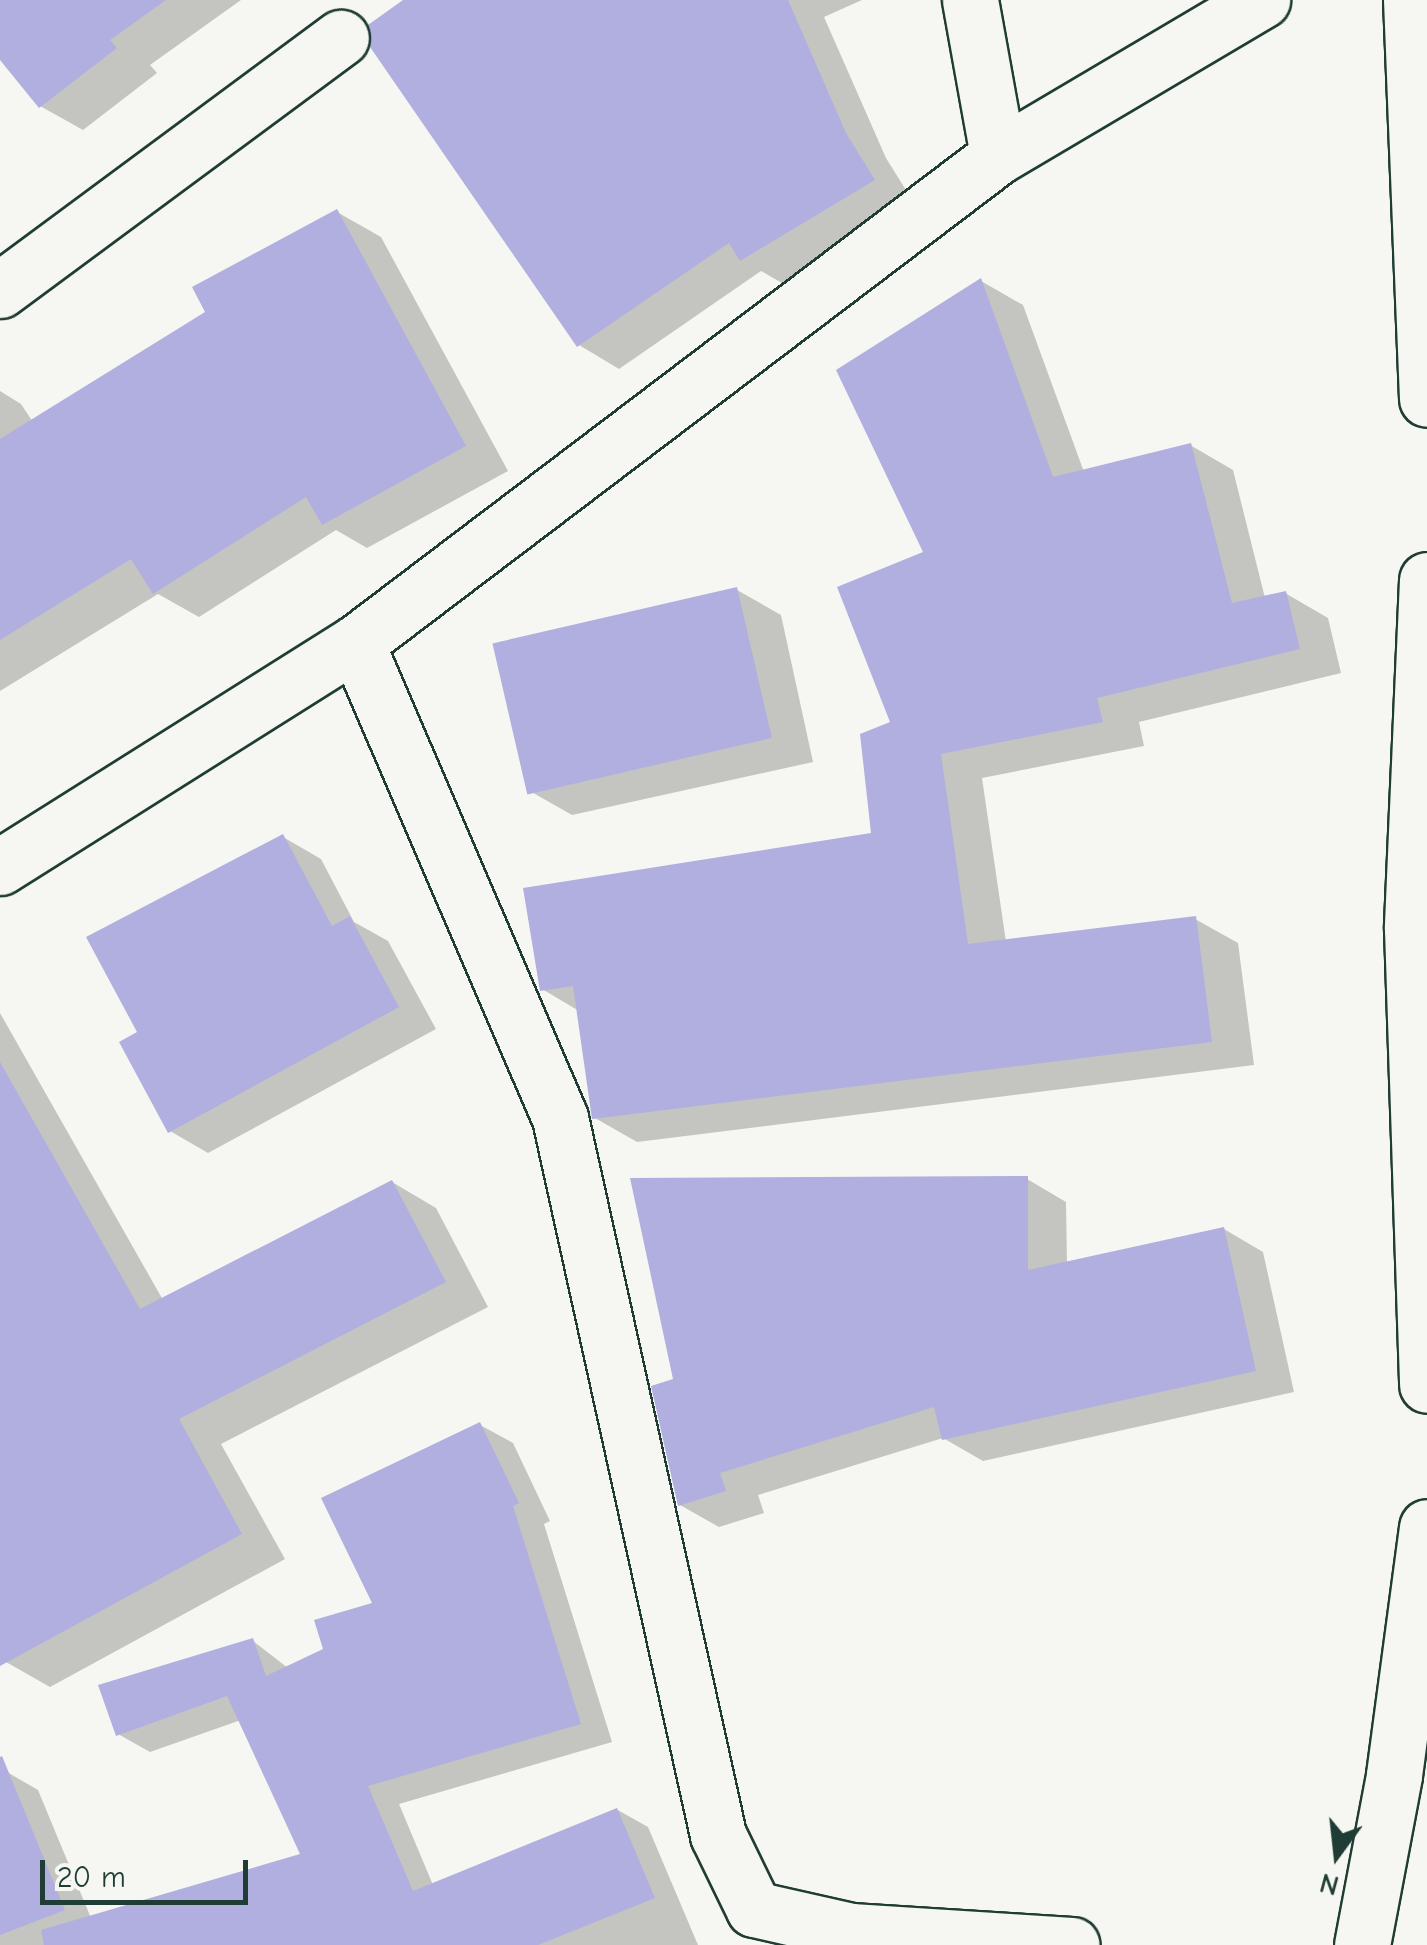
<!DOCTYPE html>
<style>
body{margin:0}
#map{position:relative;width:1427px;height:1945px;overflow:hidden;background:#f6f6f2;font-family:"Comic Neue",sans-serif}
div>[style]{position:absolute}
.shadow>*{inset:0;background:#0003}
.building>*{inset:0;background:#b0afe0;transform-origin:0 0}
.roads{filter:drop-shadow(2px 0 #1f3d34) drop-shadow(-2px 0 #1f3d34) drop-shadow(0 2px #1f3d34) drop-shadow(0 -2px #1f3d34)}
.minor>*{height:55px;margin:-27.5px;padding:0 27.5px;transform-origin:27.5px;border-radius:27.5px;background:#f6f6f2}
span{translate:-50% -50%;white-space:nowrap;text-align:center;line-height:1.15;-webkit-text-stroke:9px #f6f6f2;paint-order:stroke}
.north{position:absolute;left:1287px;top:1805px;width:100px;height:100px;-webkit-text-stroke:8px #f6f6f2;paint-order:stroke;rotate:195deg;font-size:28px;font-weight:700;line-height:40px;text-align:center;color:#1f3d34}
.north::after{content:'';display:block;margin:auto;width:35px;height:45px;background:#1f3d34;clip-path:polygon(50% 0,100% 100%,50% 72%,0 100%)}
.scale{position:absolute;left:40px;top:1860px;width:208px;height:45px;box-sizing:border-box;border:5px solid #1f3d34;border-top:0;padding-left:12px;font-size:30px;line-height:35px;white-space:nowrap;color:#1f3d34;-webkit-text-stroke:8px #f6f6f2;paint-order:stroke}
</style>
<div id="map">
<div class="shadow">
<i style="clip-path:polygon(0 0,241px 0,150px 65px,157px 73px,83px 130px,40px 106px,0 56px)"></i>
<i style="clip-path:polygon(408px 0,862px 0,824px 17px,886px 158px,914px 203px,782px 283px,761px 271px,619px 369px,579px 345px)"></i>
<i style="clip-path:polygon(337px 212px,381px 237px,508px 471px,367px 548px,336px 530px,199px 617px,158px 594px,0 691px,0 391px,21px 404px,33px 422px,209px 313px)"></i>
<i style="clip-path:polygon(981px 281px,1023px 305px,1084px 472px,1190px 445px,1233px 470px,1265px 598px,1285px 593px,1328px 618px,1341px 673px,1139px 722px,1144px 746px,982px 778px,1006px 942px,1195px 919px,1238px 943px,1254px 1065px,637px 1142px,595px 1118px,579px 1011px,542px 989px,874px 835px)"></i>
<i style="clip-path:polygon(737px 590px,781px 615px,813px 762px,572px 815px,528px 790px)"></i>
<i style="clip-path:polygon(283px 837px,321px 859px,354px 922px,388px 941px,436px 1029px,208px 1153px,170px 1131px,140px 1033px)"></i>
<i style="clip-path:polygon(0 1013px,163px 1300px,392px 1182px,436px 1208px,488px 1307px,221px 1444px,285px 1559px,50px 1687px,6px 1662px,0 1651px)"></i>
<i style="clip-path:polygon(1027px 1179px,1066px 1202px,1067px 1264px,1224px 1229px,1263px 1252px,1294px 1392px,983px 1461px,943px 1438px,758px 1495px,764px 1513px,719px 1527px,680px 1505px,676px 1380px)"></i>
<i style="clip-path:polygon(480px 1425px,513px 1443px,550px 1521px,544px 1524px,612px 1742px,399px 1804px,433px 1885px,616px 1809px,648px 1827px,698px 1945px,0 1945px,0 1775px,7px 1772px,38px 1790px,91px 1918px,303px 1855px,241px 1720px,150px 1752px,118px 1734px,253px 1641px,288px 1668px,326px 1651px,375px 1604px)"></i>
</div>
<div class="building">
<i style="clip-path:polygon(0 0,166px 0,110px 40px,117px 48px,39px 108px,0 60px)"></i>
<i style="clip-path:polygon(403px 0,788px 0,846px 133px,875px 180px,740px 261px,729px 243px,577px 347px,370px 47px,368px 25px)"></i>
<i style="clip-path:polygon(337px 209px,466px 446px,322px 525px,306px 497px,153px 594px,131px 559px,0 640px,0 439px,205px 312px,192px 287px)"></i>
<i style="clip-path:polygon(981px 278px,1053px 477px,1191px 443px,1232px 603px,1286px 591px,1300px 649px,1097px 698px,1103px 722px,941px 754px,968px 944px,1196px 916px,1212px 1042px,592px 1119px,573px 986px,540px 991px,523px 888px,871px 833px,860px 734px,890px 722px,837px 587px,923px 552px,836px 370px)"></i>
<i style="left:737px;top:587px;width:155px;height:251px;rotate:77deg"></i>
<i style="clip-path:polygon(283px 834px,332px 926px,350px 916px,399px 1007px,168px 1133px,119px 1042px,137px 1032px,86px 937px)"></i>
<i style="clip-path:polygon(0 1062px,140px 1309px,392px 1180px,446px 1282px,179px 1419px,242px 1534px,0 1666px)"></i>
<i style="clip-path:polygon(1028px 1176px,1028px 1270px,1224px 1227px,1256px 1371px,942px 1440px,934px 1407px,720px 1473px,726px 1491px,678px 1506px,651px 1386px,673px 1379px,630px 1178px)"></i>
<i style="clip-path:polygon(480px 1422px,519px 1503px,513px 1506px,581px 1724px,368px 1786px,413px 1891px,617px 1808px,655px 1898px,538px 1945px,44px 1945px,41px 1930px,300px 1854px,227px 1696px,116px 1736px,98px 1685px,253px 1638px,266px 1676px,323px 1649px,314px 1620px,372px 1603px,321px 1498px)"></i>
<i style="clip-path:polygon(2px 1756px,65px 1910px,0 1935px,0 1757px)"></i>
</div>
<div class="roads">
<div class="minor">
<i style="left:970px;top:0;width:158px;rotate:79.8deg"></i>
<i style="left:1411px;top:0;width:399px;rotate:87.7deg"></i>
<i style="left:0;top:290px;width:424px;rotate:-36.5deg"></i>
<i style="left:1427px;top:580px;width:349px;rotate:92.5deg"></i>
<i style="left:1412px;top:929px;width:456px;rotate:88.1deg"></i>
<i style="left:356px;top:643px;width:517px;rotate:66.76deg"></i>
<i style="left:560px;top:1118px;width:734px;rotate:77.57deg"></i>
<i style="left:718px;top:1835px;width:82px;rotate:64.1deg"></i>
<i style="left:754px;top:1909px;width:99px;rotate:12.8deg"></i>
<i style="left:851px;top:1931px;width:221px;rotate:3.6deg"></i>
<i style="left:0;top:867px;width:421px;rotate:-32.2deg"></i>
<i style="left:356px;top:643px;width:806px;rotate:-37.18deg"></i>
<i style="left:998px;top:156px;width:307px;rotate:-30.6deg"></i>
<i style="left:1362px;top:1945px;width:173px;rotate:-79.3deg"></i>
<i style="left:1394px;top:1775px;width:250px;rotate:-82.4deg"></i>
</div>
</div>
<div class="north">N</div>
<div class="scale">20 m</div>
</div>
